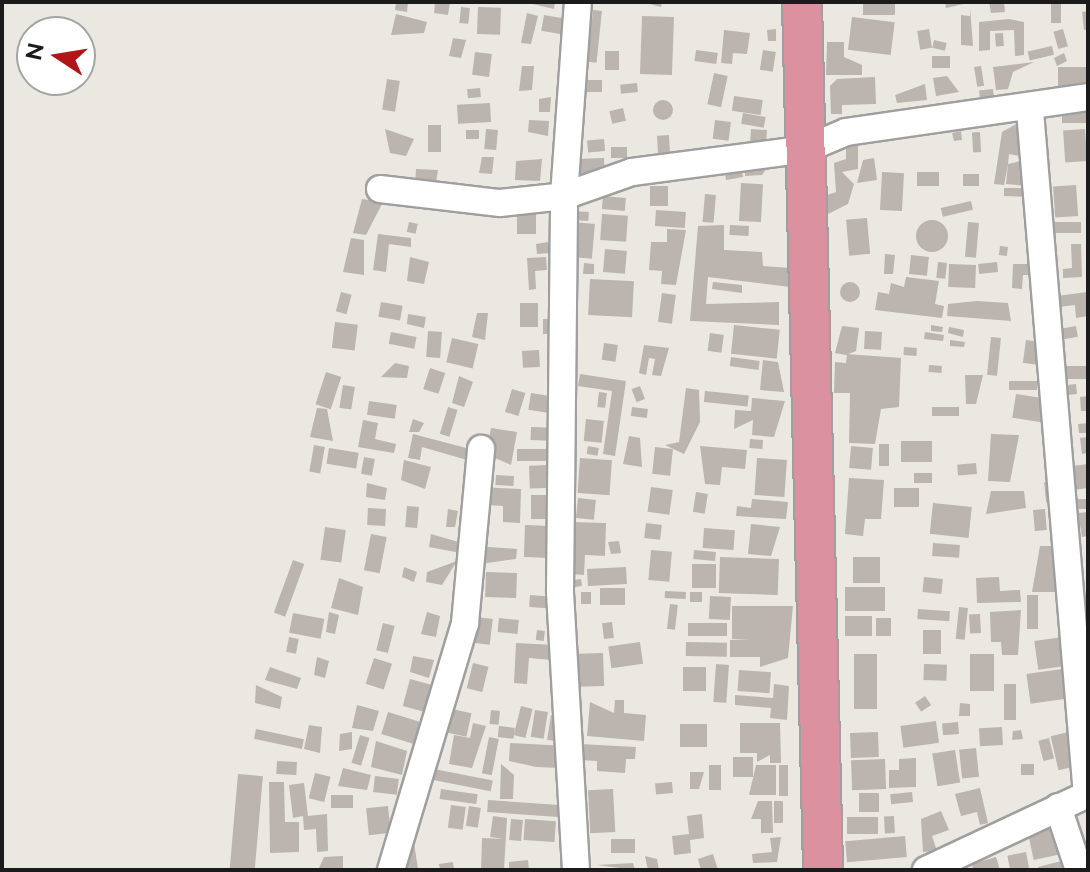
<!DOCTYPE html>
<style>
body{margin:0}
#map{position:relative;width:1090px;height:872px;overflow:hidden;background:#ebe8e2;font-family:Raleway,sans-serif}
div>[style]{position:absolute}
.building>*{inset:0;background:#bbb4af;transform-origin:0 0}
.round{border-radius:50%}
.roads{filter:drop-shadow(2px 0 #9f9f9f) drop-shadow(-2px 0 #9f9f9f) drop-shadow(0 2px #9f9f9f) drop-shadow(0 -2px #9f9f9f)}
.minor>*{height:26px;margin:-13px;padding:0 13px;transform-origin:13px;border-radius:13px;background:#fff}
.highway>*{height:38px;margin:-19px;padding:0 19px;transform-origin:19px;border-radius:19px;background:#db919f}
span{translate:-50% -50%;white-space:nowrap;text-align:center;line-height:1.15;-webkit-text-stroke:7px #fff;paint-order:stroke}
.frame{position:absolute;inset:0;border:4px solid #1b1b1b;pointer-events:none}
.north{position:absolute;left:16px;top:16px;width:80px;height:80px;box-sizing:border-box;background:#fff;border:2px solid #a4a4a4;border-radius:50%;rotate:282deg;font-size:22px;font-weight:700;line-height:32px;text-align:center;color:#1b1b1b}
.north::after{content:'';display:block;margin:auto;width:28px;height:36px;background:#b01617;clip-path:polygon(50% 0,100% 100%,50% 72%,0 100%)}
</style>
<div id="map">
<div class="building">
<i style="clip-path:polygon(396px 2px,408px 2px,407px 12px,395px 10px)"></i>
<i style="clip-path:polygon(435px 2px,450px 2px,448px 15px,434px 13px)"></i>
<i style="clip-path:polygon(524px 2px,555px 2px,554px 9px)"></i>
<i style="clip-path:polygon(642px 2px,662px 2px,661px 7px)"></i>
<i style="left:863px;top:2px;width:32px;height:13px"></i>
<i style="clip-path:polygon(945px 2px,967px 2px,968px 3px,946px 8px)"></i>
<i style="clip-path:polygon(989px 2px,1004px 2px,1005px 12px,991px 13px)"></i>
<i style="left:1051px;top:2px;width:10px;height:21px"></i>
<i style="left:461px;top:7px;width:9px;height:16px;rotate:6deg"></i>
<i style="left:478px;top:7px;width:23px;height:27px;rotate:2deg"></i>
<i style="clip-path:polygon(970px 7px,973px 46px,961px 45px,961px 15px,970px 16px)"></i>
<i style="left:593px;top:10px;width:9px;height:52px;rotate:6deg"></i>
<i style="clip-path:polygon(1088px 11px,1088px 29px,1084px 30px,1082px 12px)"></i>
<i style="clip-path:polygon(527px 13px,538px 16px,531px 44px,521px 43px)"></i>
<i style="clip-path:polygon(396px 14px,427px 22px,424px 33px,391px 35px)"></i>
<i style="left:544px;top:15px;width:28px;height:16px;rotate:10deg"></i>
<i style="left:642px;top:16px;width:32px;height:58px;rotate:2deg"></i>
<i style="left:852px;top:17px;width:43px;height:33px;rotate:7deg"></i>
<i style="clip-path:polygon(1009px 19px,1024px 22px,1024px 55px,1015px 56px,1014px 30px,990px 31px,990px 50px,979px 51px,979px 22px)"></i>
<i style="clip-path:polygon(776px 29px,776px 41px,768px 41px,767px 30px)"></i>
<i style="left:929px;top:29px;width:19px;height:12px;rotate:81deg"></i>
<i style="left:1063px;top:29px;width:18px;height:10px;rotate:74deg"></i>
<i style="clip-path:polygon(724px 30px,750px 33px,747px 54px,733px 53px,732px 64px,721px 63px)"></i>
<i style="left:1003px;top:33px;width:13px;height:8px;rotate:86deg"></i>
<i style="clip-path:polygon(453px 38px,466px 40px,461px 58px,449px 56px)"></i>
<i style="left:934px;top:40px;width:13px;height:8px;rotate:13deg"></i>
<i style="clip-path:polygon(827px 42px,844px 42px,844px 57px,862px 65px,862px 75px,826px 75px)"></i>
<i style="left:1052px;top:46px;width:9px;height:25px;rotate:77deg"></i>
<i style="left:696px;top:50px;width:22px;height:11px;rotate:8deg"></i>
<i style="left:763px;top:50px;width:13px;height:20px;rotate:9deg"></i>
<i style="left:605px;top:51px;width:14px;height:19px"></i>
<i style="left:475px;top:52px;width:17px;height:23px;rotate:7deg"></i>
<i style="clip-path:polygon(1064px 53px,1067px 61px,1057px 66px,1054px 58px)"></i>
<i style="left:932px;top:56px;width:18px;height:12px"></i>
<i style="clip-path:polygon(1034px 62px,1013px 72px,1008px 89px,996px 90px,993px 67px)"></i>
<i style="clip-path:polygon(522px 66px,534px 66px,532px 90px,519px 91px)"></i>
<i style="left:981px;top:66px;width:20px;height:7px;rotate:81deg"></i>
<i style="left:1088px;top:67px;width:21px;height:30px;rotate:90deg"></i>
<i style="left:714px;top:73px;width:14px;height:32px;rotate:12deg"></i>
<i style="clip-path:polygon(947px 76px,959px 92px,936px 96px,933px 78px)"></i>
<i style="clip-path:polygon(875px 77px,876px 104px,842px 105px,842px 114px,831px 114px,830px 86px,837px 79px)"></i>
<i style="left:387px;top:79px;width:13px;height:31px;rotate:9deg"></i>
<i style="left:583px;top:80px;width:19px;height:12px"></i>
<i style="left:637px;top:83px;width:9px;height:17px;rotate:84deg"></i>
<i style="clip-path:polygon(925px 84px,927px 100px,897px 103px,895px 95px)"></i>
<i style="left:480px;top:88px;width:9px;height:13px;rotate:84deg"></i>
<i style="left:993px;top:89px;width:19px;height:14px;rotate:84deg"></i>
<i style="left:734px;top:96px;width:29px;height:15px;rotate:8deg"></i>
<i style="clip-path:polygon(551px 97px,550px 112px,539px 112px,539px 99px)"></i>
<i class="round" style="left:653px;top:100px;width:20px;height:20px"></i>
<i style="left:490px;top:103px;width:19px;height:33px;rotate:87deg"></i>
<i style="left:623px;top:108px;width:13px;height:14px;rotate:77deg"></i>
<i style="left:1088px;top:108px;width:15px;height:26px;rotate:90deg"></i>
<i style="left:743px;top:113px;width:23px;height:11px;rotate:10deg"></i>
<i style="clip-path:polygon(529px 120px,549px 121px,548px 136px,528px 132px)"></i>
<i style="left:715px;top:120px;width:16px;height:19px;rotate:7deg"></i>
<i style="clip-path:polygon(1018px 123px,1030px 123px,1020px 156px,1009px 154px,1008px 164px,1025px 160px,1028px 186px,1006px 184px,1008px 164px,1004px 185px,994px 184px,1002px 132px)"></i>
<i style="left:428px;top:125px;width:13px;height:27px"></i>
<i style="clip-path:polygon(385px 129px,414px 139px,406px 156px,390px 153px)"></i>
<i style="left:486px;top:129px;width:12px;height:20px;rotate:5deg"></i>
<i style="left:751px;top:129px;width:16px;height:18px;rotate:4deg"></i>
<i style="left:1085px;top:129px;width:32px;height:22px;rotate:86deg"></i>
<i style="left:466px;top:130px;width:13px;height:9px"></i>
<i style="clip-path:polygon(961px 131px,962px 140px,954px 141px,952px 133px)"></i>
<i style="left:980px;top:132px;width:20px;height:8px;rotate:87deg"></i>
<i style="clip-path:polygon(858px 134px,858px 169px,842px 172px,854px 184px,848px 204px,828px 214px,824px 196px,836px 192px,834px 163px,846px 159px,846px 135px)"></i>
<i style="left:669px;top:135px;width:19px;height:12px;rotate:87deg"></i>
<i style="left:604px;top:139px;width:12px;height:17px;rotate:85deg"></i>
<i style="left:611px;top:147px;width:16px;height:11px"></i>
<i style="clip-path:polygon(482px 157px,494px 157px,492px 174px,479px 173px)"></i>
<i style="clip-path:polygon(604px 158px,605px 176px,580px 181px,574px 174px,576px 159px)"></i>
<i style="clip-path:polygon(874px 158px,877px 180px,857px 183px,863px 160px)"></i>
<i style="clip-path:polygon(542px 159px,540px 181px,515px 180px,516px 161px)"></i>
<i style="clip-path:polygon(723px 160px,741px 164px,743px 177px,726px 180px)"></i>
<i style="clip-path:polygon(771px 162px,762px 175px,745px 176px,745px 166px)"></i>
<i style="clip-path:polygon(416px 169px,438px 170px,435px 188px,415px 188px)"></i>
<i style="left:882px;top:172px;width:22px;height:38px;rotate:3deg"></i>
<i style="left:917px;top:172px;width:22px;height:14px"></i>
<i style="left:963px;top:174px;width:16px;height:12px"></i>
<i style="left:741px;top:183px;width:22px;height:38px;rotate:3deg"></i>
<i style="left:1076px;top:185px;width:31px;height:23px;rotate:86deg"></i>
<i style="left:650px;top:186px;width:18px;height:20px"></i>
<i style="clip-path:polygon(1004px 188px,1032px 188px,1031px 197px,1004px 196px)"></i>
<i style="left:705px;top:194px;width:11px;height:28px;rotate:5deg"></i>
<i style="left:603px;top:196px;width:23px;height:13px;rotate:5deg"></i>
<i style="clip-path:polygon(362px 199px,383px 202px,366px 235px,353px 233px)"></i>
<i style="left:971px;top:201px;width:9px;height:31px;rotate:77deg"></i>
<i style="left:656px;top:210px;width:30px;height:16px;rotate:4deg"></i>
<i style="left:574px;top:211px;width:15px;height:9px;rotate:4deg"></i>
<i style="left:517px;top:213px;width:19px;height:21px"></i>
<i style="left:602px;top:214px;width:26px;height:26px;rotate:4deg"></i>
<i style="left:867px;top:218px;width:36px;height:21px;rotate:85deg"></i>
<i class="round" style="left:916px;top:220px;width:32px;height:32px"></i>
<i style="left:409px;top:222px;width:9px;height:10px;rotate:13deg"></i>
<i style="left:573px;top:222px;width:22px;height:35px;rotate:5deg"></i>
<i style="left:968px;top:222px;width:11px;height:35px;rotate:5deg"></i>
<i style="left:1048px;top:222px;width:33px;height:11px"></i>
<i style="clip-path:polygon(724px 225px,724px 250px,762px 252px,763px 266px,790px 268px,790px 287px,708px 277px,706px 304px,779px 302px,779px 325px,690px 321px,698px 226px)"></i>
<i style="left:730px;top:225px;width:19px;height:10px;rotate:3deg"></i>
<i style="clip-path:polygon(667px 229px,686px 230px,676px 285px,661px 284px,662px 271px,649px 270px,651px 242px,667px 242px)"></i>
<i style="clip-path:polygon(378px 234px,411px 238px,411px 247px,389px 244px,386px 272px,373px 270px)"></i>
<i style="clip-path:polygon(351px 238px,364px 240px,364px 275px,343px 272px)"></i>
<i style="clip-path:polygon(548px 242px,550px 253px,537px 254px,536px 244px)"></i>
<i style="clip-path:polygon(1071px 244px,1081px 244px,1082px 277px,1063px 278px,1063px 269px,1072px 268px)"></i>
<i style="left:1000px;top:246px;width:8px;height:9px;rotate:7deg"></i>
<i style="left:605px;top:249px;width:22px;height:23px;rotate:5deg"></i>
<i style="clip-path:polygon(885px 254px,895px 255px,893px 274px,884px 274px)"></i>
<i style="left:911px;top:255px;width:18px;height:19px;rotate:6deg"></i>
<i style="clip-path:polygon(410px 257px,429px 262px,424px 284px,407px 281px)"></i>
<i style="clip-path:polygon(546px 257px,547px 270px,535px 271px,536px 289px,529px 290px,527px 258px)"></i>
<i style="left:938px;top:262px;width:9px;height:16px;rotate:6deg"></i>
<i style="left:997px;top:262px;width:10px;height:19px;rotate:84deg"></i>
<i style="clip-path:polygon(584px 263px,594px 264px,594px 274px,583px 274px)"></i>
<i style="left:949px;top:264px;width:27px;height:23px;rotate:2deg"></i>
<i style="clip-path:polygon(1013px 264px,1038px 264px,1038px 275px,1023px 275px,1022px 289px,1012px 288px)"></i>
<i style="clip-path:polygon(906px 277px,939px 281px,935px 304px,944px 306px,942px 318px,875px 310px,878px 292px,889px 294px,891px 283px,904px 287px)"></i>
<i style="left:590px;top:279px;width:44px;height:36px;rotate:3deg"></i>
<i style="clip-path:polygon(713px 282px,742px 285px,742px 293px,712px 289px)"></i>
<i class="round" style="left:840px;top:282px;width:20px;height:20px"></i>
<i style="left:341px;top:292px;width:11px;height:20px;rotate:15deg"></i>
<i style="clip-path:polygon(1087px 292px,1088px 316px,1076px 318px,1075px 305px,1059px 307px,1057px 296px)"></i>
<i style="left:662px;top:293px;width:14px;height:29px;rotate:8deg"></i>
<i style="clip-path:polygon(977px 301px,1008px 303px,1011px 321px,947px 316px,948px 304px)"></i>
<i style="left:381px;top:302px;width:22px;height:15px;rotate:10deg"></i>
<i style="left:520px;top:303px;width:18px;height:24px"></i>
<i style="clip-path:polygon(477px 313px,488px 313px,485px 340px,472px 337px)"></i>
<i style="clip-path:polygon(408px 314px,426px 317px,424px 328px,407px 324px)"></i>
<i style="left:543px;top:319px;width:10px;height:15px"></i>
<i style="left:335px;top:322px;width:23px;height:26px;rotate:7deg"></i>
<i style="left:734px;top:325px;width:46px;height:29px;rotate:6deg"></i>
<i style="clip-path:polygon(931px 325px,943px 327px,942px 332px,931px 331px)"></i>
<i style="clip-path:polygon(842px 326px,859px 328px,856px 351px,846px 355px,835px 353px)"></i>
<i style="left:1076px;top:326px;width:11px;height:20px;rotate:80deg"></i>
<i style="clip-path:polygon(949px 327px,964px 330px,963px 337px,948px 333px)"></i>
<i style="left:428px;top:331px;width:14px;height:26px;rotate:4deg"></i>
<i style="left:865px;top:331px;width:17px;height:18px;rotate:3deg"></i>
<i style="left:391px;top:332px;width:26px;height:12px;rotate:11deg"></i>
<i style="clip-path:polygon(925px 332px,944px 335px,943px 341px,924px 339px)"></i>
<i style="left:710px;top:333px;width:14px;height:18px;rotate:8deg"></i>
<i style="left:991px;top:337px;width:10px;height:38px;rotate:6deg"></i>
<i style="left:452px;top:338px;width:27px;height:25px;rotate:13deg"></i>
<i style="clip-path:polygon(950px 340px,965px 342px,964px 347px,950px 346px)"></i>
<i style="left:1026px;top:340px;width:14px;height:23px;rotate:8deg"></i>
<i style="left:604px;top:343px;width:14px;height:17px;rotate:8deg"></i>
<i style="clip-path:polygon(644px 345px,669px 348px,661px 376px,652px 375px,655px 359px,649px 358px,646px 375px,639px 373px)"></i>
<i style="left:904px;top:347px;width:13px;height:8px;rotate:4deg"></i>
<i style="left:539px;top:350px;width:17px;height:17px;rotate:87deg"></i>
<i style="clip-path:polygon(847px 354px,901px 358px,899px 407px,881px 409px,875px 444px,849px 443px,850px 393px,834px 393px,835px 362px,846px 363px)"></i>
<i style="left:731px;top:357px;width:29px;height:9px;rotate:8deg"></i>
<i style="clip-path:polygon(763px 360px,778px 362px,784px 392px,760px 390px)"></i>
<i style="clip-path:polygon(395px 363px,409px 366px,407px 378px,381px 377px)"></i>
<i style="left:929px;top:365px;width:13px;height:7px;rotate:4deg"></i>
<i style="left:1088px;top:366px;width:13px;height:26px;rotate:90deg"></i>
<i style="left:430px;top:368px;width:16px;height:22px;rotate:18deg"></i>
<i style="left:326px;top:372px;width:16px;height:34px;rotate:18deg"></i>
<i style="clip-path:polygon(580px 374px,626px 381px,615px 456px,603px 454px,612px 391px,578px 386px)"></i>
<i style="clip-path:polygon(965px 375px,983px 375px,976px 404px,966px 404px)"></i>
<i style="clip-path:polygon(459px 376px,473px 382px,464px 407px,452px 403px)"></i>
<i style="left:1009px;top:381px;width:28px;height:9px"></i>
<i style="left:1076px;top:384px;width:10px;height:10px;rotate:84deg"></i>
<i style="left:343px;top:385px;width:12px;height:23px;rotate:9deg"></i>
<i style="left:640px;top:386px;width:14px;height:9px;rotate:69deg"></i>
<i style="clip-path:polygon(686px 388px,699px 390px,700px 422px,684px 454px,665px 445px,679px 442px)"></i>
<i style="left:512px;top:389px;width:14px;height:24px;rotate:17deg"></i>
<i style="left:705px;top:391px;width:44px;height:11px;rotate:6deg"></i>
<i style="left:599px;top:392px;width:8px;height:15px;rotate:7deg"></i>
<i style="left:531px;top:393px;width:24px;height:17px;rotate:9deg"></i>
<i style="left:1016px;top:394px;width:31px;height:24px;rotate:9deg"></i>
<i style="clip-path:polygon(1088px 396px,1088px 411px,1081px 411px,1080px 397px)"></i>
<i style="clip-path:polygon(752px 398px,785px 401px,774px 437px,752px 435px,753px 420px,734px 429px,735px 410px,751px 411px)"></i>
<i style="left:369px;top:401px;width:28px;height:14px;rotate:8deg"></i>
<i style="left:448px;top:407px;width:10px;height:28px;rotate:17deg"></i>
<i style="left:632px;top:407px;width:16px;height:9px;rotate:7deg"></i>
<i style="left:959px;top:407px;width:9px;height:27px;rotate:90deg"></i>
<i style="clip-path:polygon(317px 408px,327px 409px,333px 441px,310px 437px)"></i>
<i style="clip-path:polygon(413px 419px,424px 423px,419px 432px,409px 432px)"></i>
<i style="left:586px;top:419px;width:18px;height:22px;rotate:6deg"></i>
<i style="clip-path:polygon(363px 420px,378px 423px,375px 439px,396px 444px,394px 453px,358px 447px)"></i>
<i style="clip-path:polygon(1088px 423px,1088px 433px,1079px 433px,1078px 424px)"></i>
<i style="left:531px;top:427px;width:27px;height:13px;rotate:2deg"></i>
<i style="clip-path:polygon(491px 428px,517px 432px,511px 465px,486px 454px)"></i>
<i style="clip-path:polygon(413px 434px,470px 449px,467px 460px,422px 447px,420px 460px,408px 458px)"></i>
<i style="clip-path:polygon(991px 434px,1019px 435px,1010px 482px,988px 481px)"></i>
<i style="clip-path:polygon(629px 436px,640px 438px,642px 467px,623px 464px)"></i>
<i style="clip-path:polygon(1088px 437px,1088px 453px,1082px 454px,1080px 438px)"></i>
<i style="left:750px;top:439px;width:13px;height:9px;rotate:4deg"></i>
<i style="left:901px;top:441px;width:31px;height:21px"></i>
<i style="left:879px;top:444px;width:10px;height:22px"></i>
<i style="left:314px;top:445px;width:11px;height:27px;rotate:10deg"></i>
<i style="left:588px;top:446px;width:11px;height:8px;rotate:10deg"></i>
<i style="clip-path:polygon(700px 446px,747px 450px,745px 469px,722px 467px,720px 485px,705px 484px)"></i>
<i style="left:851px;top:446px;width:22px;height:22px;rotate:5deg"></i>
<i style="left:655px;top:447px;width:18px;height:27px;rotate:6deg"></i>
<i style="left:329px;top:448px;width:30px;height:16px;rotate:9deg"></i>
<i style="left:551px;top:449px;width:12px;height:34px;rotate:90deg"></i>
<i style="left:364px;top:457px;width:11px;height:17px;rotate:10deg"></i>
<i style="left:580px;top:458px;width:32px;height:35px;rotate:4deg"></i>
<i style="left:757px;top:458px;width:30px;height:37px;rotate:4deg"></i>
<i style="clip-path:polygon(404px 460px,431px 467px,425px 489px,401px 480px)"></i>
<i style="left:976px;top:463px;width:11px;height:19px;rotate:85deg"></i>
<i style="clip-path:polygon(1088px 464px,1088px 488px,1074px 490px,1072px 466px)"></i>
<i style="left:547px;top:465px;width:23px;height:18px;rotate:88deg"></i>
<i style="left:914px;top:473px;width:18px;height:10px"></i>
<i style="left:496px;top:475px;width:18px;height:10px;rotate:3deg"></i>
<i style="clip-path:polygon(849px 478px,884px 480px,881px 519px,865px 519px,863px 536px,845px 534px)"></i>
<i style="left:1059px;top:481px;width:20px;height:15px;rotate:84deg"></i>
<i style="clip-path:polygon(367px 483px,387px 488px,385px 500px,366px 497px)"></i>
<i style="clip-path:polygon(479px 487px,521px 489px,520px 523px,503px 522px,503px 506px,487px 505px,486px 538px,478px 537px)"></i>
<i style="left:651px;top:487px;width:22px;height:25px;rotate:8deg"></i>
<i style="left:894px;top:488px;width:25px;height:19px"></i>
<i style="clip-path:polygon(991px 491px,1024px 491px,1026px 508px,986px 514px)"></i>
<i style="left:696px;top:492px;width:12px;height:20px;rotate:9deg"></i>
<i style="left:551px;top:495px;width:24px;height:20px;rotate:90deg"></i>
<i style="left:578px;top:498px;width:18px;height:20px;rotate:6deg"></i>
<i style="clip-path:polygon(752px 499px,788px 502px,786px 519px,736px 516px,737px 506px,751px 508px)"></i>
<i style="left:1088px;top:499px;width:10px;height:12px;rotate:90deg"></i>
<i style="left:933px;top:503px;width:39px;height:31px;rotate:6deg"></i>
<i style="left:407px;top:506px;width:12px;height:21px;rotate:5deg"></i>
<i style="left:368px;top:508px;width:18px;height:17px;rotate:3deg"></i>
<i style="clip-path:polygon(448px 509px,458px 511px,455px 527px,446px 527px)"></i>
<i style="left:1045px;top:509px;width:21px;height:12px;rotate:85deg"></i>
<i style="clip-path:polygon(1088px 512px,1088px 536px,1082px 537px,1078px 513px)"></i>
<i style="clip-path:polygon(571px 522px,606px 523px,605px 556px,585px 555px,584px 575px,570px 574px)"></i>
<i style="left:646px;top:523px;width:16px;height:15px;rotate:7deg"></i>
<i style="clip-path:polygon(751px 524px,780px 527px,771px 556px,748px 554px)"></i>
<i style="left:525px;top:525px;width:33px;height:32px;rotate:2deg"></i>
<i style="left:325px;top:527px;width:21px;height:33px;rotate:8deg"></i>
<i style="left:704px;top:528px;width:31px;height:20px;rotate:4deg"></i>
<i style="left:371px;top:534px;width:16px;height:37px;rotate:11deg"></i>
<i style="clip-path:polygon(431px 534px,462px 543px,461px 553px,429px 547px)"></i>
<i style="clip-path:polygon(619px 541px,621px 553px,611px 554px,608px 542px)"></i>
<i style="left:933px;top:543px;width:27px;height:13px;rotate:4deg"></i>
<i style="clip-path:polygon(475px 546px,517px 549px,516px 559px,473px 565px)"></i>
<i style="clip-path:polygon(1040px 546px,1066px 546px,1066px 592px,1032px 592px)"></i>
<i style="left:651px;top:550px;width:21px;height:30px;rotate:5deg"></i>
<i style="left:694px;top:550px;width:22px;height:9px;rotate:5deg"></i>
<i style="left:720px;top:557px;width:59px;height:36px;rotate:2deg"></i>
<i style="left:853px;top:557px;width:27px;height:26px"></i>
<i style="left:293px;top:560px;width:12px;height:56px;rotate:20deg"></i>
<i style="clip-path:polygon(457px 561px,442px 585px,426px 582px,427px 572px)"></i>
<i style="left:692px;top:564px;width:24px;height:24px"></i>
<i style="clip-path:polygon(404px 567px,417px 572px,414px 582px,402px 577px)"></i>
<i style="left:626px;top:567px;width:17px;height:39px;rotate:87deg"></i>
<i style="left:486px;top:572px;width:31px;height:25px;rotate:2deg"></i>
<i style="left:924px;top:577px;width:19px;height:15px;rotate:6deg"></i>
<i style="clip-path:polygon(999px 577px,1000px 591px,1020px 590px,1021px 602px,977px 603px,976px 578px)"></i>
<i style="clip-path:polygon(339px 578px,363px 587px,358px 615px,331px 608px)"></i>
<i style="left:581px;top:579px;width:7px;height:11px;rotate:82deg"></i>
<i style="left:845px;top:587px;width:40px;height:24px"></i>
<i style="left:600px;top:588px;width:25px;height:17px"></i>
<i style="left:665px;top:591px;width:21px;height:7px;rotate:3deg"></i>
<i style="left:581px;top:592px;width:10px;height:12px"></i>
<i style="left:690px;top:592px;width:12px;height:10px"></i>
<i style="left:530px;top:595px;width:27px;height:12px;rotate:4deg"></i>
<i style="left:1027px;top:595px;width:11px;height:34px"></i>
<i style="left:710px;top:596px;width:21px;height:23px;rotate:3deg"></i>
<i style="left:670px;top:604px;width:8px;height:25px;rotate:7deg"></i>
<i style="clip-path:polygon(732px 606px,793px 606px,788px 658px,760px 667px,760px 657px,730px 657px,730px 640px,750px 639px,732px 639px)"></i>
<i style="left:959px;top:607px;width:9px;height:32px;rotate:6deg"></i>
<i style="left:918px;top:609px;width:32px;height:10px;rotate:4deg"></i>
<i style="clip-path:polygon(1021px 610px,1018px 655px,1002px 655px,1001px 642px,991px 642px,990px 612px)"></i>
<i style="clip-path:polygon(329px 612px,339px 615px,335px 634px,326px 632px)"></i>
<i style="clip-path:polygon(427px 612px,440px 616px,436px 637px,421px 634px)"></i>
<i style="left:293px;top:613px;width:32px;height:20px;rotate:11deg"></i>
<i style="left:980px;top:614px;width:19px;height:11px;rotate:87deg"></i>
<i style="left:468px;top:616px;width:25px;height:26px;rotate:7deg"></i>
<i style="left:845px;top:616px;width:27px;height:20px"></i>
<i style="left:499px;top:618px;width:20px;height:14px;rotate:6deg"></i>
<i style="left:876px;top:618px;width:15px;height:18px"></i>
<i style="left:612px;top:622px;width:16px;height:10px;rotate:83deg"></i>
<i style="left:383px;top:623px;width:12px;height:28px;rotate:14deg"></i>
<i style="left:688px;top:623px;width:39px;height:13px"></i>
<i style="left:537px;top:630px;width:8px;height:10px;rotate:7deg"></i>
<i style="left:923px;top:630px;width:18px;height:24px"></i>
<i style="left:289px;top:637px;width:10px;height:15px;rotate:11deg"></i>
<i style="left:1063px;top:637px;width:29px;height:29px;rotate:82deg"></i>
<i style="left:640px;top:642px;width:22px;height:32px;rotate:82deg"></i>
<i style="left:686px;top:642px;width:41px;height:14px;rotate:1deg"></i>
<i style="clip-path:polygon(516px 643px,554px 645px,553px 660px,529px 658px,527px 684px,514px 683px)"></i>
<i style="left:603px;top:653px;width:33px;height:25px;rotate:88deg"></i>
<i style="left:854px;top:654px;width:23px;height:55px"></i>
<i style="left:970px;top:654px;width:24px;height:37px"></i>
<i style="clip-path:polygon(413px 656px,434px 660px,429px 678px,410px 672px)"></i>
<i style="clip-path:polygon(317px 657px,329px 661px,325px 678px,314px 675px)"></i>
<i style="left:374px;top:658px;width:19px;height:27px;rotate:18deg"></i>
<i style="left:473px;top:663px;width:16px;height:26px;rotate:14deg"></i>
<i style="left:716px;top:664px;width:13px;height:38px;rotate:4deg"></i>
<i style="left:924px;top:664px;width:23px;height:16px;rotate:2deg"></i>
<i style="clip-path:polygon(270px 667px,301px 678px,297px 689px,265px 680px)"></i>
<i style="left:706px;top:667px;width:24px;height:23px;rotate:90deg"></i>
<i style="left:1069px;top:668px;width:30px;height:43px;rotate:82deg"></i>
<i style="left:739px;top:670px;width:32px;height:21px;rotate:4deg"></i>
<i style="left:410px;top:679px;width:23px;height:28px;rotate:15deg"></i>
<i style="clip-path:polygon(774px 684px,789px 686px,787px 720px,770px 718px,771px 708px,735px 705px,735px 695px,773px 698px)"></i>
<i style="left:1004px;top:684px;width:12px;height:36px"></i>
<i style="clip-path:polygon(256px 685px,282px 697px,280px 709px,255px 703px)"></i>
<i style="left:925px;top:696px;width:11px;height:12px;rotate:56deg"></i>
<i style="clip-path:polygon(615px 700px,624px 700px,624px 713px,646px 715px,644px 741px,587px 736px,590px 702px,614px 713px)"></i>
<i style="clip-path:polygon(960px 703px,970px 704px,970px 716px,959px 716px)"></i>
<i style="clip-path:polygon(357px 705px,379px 711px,373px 731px,352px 728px)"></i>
<i style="left:521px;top:706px;width:12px;height:30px;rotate:14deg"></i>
<i style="left:447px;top:708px;width:25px;height:24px;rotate:12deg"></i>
<i style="left:491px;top:710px;width:9px;height:14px;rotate:6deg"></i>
<i style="left:535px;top:710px;width:13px;height:27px;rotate:9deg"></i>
<i style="left:388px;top:712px;width:34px;height:23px;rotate:17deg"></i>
<i style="left:551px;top:715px;width:12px;height:25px;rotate:9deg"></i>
<i style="left:936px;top:721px;width:22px;height:36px;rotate:82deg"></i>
<i style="left:958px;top:722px;width:12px;height:16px;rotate:85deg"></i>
<i style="clip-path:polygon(473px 723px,486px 726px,472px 768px,449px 764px,454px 735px,470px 738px)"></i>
<i style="clip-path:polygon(740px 723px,780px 723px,781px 763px,770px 763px,770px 755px,757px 762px,757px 753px,740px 753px)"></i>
<i style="left:680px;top:724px;width:27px;height:23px"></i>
<i style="clip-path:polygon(309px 725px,322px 727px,320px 753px,304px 749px)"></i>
<i style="left:499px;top:726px;width:16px;height:11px;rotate:7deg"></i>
<i style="left:1002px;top:727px;width:18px;height:23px;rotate:87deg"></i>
<i style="left:256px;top:729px;width:49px;height:10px;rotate:12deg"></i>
<i style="clip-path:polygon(1021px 730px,1023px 739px,1012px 740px,1013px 731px)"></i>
<i style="left:1073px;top:731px;width:35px;height:23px;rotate:77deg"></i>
<i style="clip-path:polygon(352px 732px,352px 749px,339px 751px,340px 734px)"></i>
<i style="left:878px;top:732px;width:25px;height:28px;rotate:88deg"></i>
<i style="left:360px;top:735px;width:10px;height:29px;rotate:17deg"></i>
<i style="left:489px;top:737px;width:10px;height:37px;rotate:11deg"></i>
<i style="left:1049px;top:738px;width:21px;height:11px;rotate:76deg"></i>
<i style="clip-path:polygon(376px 741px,407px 751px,402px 775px,371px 767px)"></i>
<i style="clip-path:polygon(510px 743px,567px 746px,559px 768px,536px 767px,509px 761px)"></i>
<i style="clip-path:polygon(580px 744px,636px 747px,635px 759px,626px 759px,625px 773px,597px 771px,597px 761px,579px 760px)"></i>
<i style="left:976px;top:748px;width:29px;height:17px;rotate:84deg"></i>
<i style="left:955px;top:750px;width:33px;height:23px;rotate:81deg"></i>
<i style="left:733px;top:757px;width:20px;height:20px"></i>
<i style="clip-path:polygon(916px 758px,916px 787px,889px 788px,889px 770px,899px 770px,899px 759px)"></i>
<i style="left:885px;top:759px;width:30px;height:34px;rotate:88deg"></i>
<i style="left:277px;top:761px;width:20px;height:13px;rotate:3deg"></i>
<i style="clip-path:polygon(501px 764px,514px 775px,513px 799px,500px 799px)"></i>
<i style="left:1021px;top:764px;width:13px;height:11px"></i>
<i style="left:709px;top:765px;width:12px;height:25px"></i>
<i style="clip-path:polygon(756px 765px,776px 765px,776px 795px,749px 795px)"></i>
<i style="left:779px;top:765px;width:9px;height:31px"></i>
<i style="clip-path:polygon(343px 768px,371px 775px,367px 790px,338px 786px)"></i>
<i style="left:429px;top:768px;width:65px;height:11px;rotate:11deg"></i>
<i style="clip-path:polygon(690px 772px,704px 772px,699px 789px,690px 789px)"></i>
<i style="left:315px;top:773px;width:16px;height:26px;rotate:14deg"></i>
<i style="left:238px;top:774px;width:25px;height:97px;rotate:5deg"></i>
<i style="left:375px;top:776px;width:24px;height:16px;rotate:7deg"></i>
<i style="clip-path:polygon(269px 782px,284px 782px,285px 822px,299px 822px,299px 852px,270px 853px)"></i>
<i style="left:672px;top:782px;width:11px;height:17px;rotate:85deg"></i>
<i style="clip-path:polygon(304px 783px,308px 816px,327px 814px,328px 851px,317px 852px,316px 829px,304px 830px,303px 816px,293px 818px,289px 785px)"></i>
<i style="clip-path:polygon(980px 788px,988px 823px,980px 825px,977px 812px,961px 816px,955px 794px)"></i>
<i style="left:441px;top:789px;width:37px;height:10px;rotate:8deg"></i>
<i style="left:613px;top:789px;width:43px;height:25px;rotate:87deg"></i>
<i style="left:912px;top:792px;width:10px;height:22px;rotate:84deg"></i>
<i style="left:879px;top:793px;width:19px;height:20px;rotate:90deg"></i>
<i style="left:331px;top:795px;width:22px;height:13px"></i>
<i style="left:488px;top:800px;width:82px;height:12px;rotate:4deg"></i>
<i style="clip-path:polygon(758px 801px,772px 801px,773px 833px,761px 833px,761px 819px,751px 819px)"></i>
<i style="left:774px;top:801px;width:9px;height:22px"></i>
<i style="left:451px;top:805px;width:15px;height:23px;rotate:8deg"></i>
<i style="left:388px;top:806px;width:27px;height:22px;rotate:84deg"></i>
<i style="left:469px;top:806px;width:12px;height:20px;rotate:9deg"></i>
<i style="clip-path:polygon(941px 811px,949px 830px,932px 836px,937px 851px,923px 852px,921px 819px)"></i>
<i style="clip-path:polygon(702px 814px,704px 838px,690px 840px,691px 853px,674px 855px,672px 836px,689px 834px,687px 816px)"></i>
<i style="clip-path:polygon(493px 816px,507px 818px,504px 870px,481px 870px,482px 838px,504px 839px,490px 837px)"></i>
<i style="left:894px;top:816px;width:17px;height:10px;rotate:87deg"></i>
<i style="left:878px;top:817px;width:17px;height:31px;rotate:90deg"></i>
<i style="left:511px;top:819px;width:12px;height:21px;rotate:5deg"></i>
<i style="left:525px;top:819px;width:31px;height:21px;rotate:4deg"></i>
<i style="left:1059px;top:825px;width:29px;height:32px;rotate:78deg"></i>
<i style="left:905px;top:836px;width:21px;height:60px;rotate:85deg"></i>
<i style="clip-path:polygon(781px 837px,777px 862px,753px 863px,752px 854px,772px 852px,770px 838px)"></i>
<i style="left:635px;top:839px;width:14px;height:24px;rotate:90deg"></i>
<i style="clip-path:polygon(414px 843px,418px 869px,399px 867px,405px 844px)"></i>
<i style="left:1026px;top:852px;width:16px;height:19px;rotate:79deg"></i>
<i style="clip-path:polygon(713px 854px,718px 870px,701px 870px,698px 859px)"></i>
<i style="clip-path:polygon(343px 856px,343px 870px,318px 870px,324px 857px)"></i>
<i style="clip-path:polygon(645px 856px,657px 859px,659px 870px,648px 870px)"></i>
<i style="clip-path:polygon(996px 857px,1000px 870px,973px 870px,972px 864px)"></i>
<i style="clip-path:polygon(528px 860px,529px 870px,509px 870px,509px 862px)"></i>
<i style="clip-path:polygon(1065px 860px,1068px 870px,1039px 870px,1038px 867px)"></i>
<i style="clip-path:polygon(453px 862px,454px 870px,440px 870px,439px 864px)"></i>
<i style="clip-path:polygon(633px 863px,635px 870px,597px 865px)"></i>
</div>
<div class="roads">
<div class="minor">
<i style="left:1030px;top:111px;width:686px;rotate:85.24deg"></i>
<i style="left:380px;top:189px;width:121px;rotate:6.7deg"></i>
<i style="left:500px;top:203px;width:64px;rotate:-6.2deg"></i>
<i style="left:564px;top:196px;width:72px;rotate:-19.4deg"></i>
<i style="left:632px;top:172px;width:176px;rotate:-7.5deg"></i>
<i style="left:806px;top:149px;width:43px;rotate:-23deg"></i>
<i style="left:846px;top:132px;width:245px;rotate:-8.2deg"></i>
<i style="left:1058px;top:807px;width:66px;rotate:71.6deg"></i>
<i style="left:391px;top:870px;width:258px;rotate:-73.3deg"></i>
<i style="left:465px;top:623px;width:175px;rotate:-84.7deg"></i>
<i style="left:576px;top:870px;width:279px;rotate:-93.3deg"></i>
<i style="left:560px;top:591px;width:395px;rotate:-89.4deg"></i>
<i style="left:564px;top:196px;width:195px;rotate:-85.9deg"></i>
<i style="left:926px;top:870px;width:179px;rotate:-25.1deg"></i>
</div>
<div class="highway">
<i style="left:802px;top:2px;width:868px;rotate:88.61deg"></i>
</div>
</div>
<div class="frame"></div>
<div class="north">N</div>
</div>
